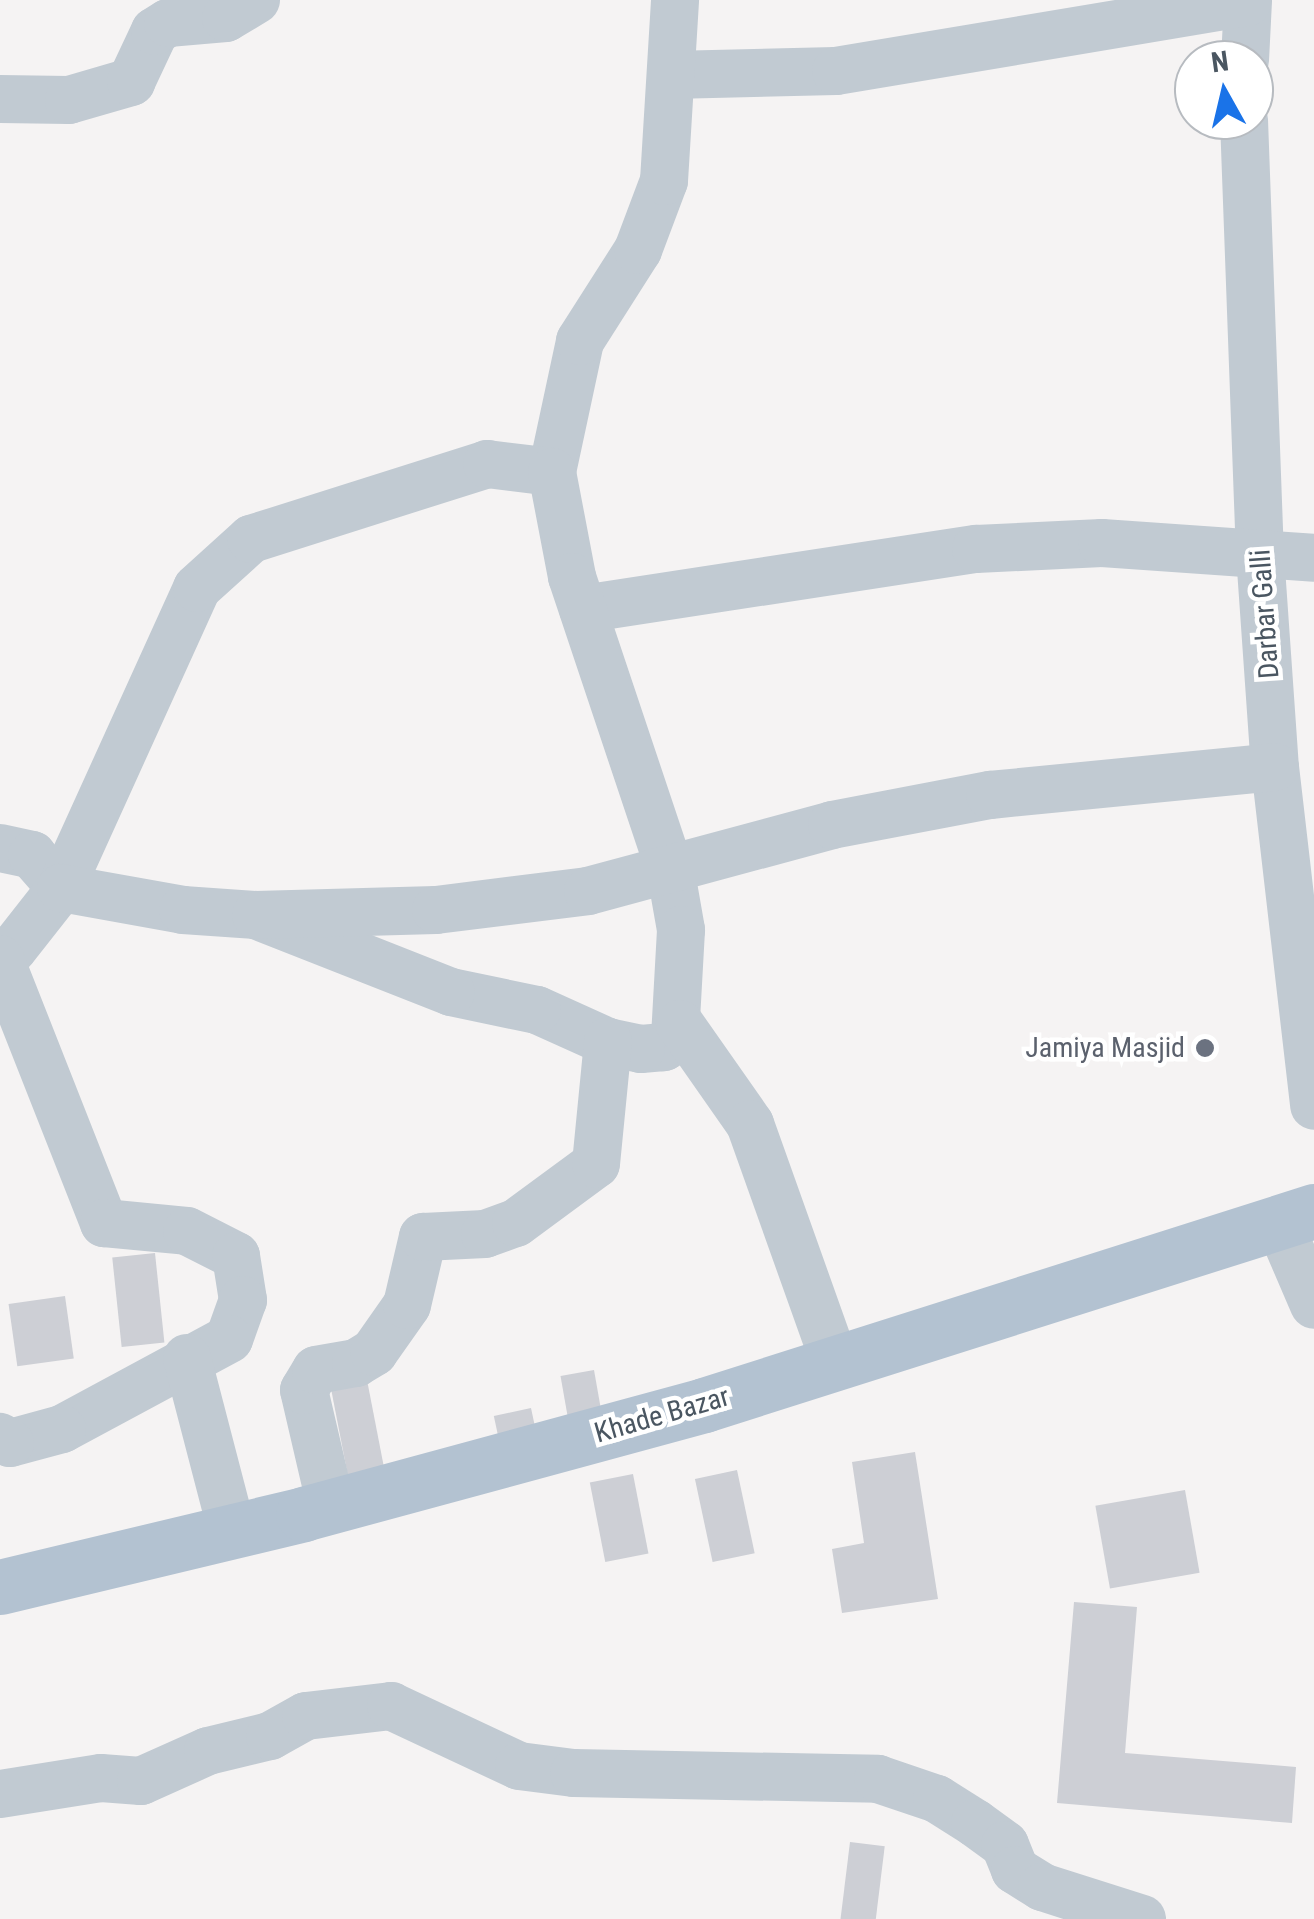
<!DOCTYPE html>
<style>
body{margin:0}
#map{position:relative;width:1314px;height:1919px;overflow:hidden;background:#f5f3f3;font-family:"Roboto Condensed",sans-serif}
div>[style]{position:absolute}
.building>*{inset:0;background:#cdcfd5;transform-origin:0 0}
.minor>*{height:48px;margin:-24px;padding:0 24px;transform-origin:24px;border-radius:24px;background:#c1cad2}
.major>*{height:55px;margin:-27.5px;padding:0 27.5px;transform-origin:27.5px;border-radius:27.5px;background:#b3c2d1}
.dots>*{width:28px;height:28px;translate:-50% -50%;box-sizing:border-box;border:5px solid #fff;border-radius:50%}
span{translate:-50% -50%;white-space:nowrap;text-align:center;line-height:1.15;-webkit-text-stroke:9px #fff;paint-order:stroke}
.street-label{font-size:28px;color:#4a5661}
.worship-label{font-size:28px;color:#5b616d}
.right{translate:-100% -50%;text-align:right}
.north{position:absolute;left:1174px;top:40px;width:100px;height:100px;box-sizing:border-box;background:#fff;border:2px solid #b7bbc0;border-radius:50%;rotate:352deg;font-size:28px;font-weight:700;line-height:40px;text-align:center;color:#4a5661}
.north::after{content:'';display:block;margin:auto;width:35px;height:45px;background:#1a73e8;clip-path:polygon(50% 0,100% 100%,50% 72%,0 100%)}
</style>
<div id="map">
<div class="building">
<i style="left:155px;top:1253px;width:90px;height:43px;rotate:84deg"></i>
<i style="left:65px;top:1296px;width:63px;height:57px;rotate:82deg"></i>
<i style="left:594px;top:1370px;width:48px;height:34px;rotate:80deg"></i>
<i style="left:367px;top:1380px;width:97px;height:37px;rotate:79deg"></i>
<i style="left:531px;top:1408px;width:42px;height:38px;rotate:78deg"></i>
<i style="clip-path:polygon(915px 1452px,938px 1599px,842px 1613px,832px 1549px,864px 1543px,852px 1462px)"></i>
<i style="left:737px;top:1470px;width:85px;height:43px;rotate:78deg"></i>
<i style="left:633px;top:1474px;width:81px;height:44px;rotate:79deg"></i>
<i style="left:1185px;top:1490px;width:84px;height:91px;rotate:80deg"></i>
<i style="clip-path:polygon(1074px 1602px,1137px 1607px,1125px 1753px,1296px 1767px,1292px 1823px,1057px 1803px)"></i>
<i style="left:850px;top:1842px;width:35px;height:78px;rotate:7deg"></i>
</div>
<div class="minor">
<i style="left:1245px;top:60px;width:60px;rotate:-87.1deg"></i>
<i style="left:671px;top:75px;width:165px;rotate:-1.4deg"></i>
<i style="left:836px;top:71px;width:417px;rotate:-9.5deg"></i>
<i style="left:0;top:99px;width:69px;rotate:0.8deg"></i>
<i style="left:69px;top:100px;width:65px;rotate:-16.2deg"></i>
<i style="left:131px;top:82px;width:56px;rotate:-64.8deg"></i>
<i style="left:155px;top:31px;width:15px;rotate:-32deg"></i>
<i style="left:168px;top:23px;width:58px;rotate:-4.9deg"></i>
<i style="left:226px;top:18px;width:35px;rotate:-31deg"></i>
<i style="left:1244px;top:120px;width:434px;rotate:87.9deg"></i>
<i style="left:1260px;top:554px;width:214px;rotate:86deg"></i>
<i style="left:1275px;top:767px;width:341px;rotate:83.4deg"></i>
<i style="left:552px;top:472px;width:134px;rotate:-77.9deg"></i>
<i style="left:580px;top:341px;width:108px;rotate:-57.5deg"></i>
<i style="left:638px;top:250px;width:74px;rotate:-69.4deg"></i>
<i style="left:664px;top:181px;width:181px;rotate:-86.5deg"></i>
<i style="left:583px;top:609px;width:398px;rotate:-8.7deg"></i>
<i style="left:976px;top:549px;width:126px;rotate:-2.7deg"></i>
<i style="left:1102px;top:543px;width:213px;rotate:4deg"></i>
<i style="left:0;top:848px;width:33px;rotate:12deg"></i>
<i style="left:32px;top:855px;width:44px;rotate:48.7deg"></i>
<i style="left:61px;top:888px;width:329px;rotate:-65.6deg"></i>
<i style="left:197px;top:588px;width:73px;rotate:-42.2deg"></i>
<i style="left:251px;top:539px;width:248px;rotate:-17.6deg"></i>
<i style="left:487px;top:464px;width:65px;rotate:7deg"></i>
<i style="left:552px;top:472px;width:107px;rotate:79.2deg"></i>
<i style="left:572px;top:577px;width:312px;rotate:71.5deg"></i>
<i style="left:671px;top:873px;width:58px;rotate:80deg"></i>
<i style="left:681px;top:930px;width:109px;rotate:93.2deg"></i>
<i style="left:675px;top:1039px;width:14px;rotate:144deg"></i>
<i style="left:664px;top:1047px;width:23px;rotate:175deg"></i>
<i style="left:641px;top:1049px;width:34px;rotate:-168deg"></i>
<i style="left:608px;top:1042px;width:78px;rotate:-155.7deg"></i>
<i style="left:537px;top:1010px;width:88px;rotate:-168.2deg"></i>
<i style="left:451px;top:992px;width:210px;rotate:-158.5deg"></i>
<i style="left:0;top:951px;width:13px;rotate:-9deg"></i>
<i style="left:13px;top:949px;width:78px;rotate:-51.8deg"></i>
<i style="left:61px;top:888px;width:124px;rotate:10.2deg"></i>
<i style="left:183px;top:910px;width:73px;rotate:3.9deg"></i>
<i style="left:256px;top:915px;width:180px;rotate:-1.6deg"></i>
<i style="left:436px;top:910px;width:153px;rotate:-7.1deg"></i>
<i style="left:588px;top:891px;width:253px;rotate:-15.1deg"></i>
<i style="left:832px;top:825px;width:161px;rotate:-10.8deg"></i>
<i style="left:990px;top:795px;width:286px;rotate:-5.6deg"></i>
<i style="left:0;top:959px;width:284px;rotate:68.5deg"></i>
<i style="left:104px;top:1223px;width:83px;rotate:5.5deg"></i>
<i style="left:187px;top:1231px;width:55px;rotate:27deg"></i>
<i style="left:236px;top:1256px;width:45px;rotate:81deg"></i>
<i style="left:243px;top:1300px;width:41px;rotate:109.7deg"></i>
<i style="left:229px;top:1339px;width:190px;rotate:151.7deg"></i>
<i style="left:62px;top:1429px;width:54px;rotate:164.9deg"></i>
<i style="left:10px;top:1443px;width:12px;rotate:-149deg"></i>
<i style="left:680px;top:1024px;width:122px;rotate:55deg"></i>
<i style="left:750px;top:1124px;width:254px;rotate:70.4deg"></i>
<i style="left:1278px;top:1221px;width:91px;rotate:66.8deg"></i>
<i style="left:187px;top:1358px;width:179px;rotate:75.4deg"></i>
<i style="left:331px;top:1506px;width:119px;rotate:-103.1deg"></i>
<i style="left:304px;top:1390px;width:23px;rotate:-59deg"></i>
<i style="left:316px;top:1370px;width:41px;rotate:-9.9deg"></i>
<i style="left:356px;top:1363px;width:21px;rotate:-31deg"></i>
<i style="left:374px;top:1352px;width:57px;rotate:-54.9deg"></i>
<i style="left:407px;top:1305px;width:70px;rotate:-76.8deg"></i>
<i style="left:423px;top:1237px;width:62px;rotate:-2.8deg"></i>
<i style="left:485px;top:1234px;width:33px;rotate:-20deg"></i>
<i style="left:516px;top:1223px;width:99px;rotate:-36.4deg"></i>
<i style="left:596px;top:1164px;width:123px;rotate:-84.4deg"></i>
<i style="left:0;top:1794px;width:102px;rotate:-9deg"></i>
<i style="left:101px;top:1778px;width:40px;rotate:4.3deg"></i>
<i style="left:141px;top:1781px;width:73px;rotate:-24.1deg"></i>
<i style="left:208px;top:1751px;width:64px;rotate:-13.6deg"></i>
<i style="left:270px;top:1736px;width:41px;rotate:-29.1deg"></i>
<i style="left:306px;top:1716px;width:86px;rotate:-6.7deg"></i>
<i style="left:391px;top:1706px;width:141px;rotate:25.1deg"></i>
<i style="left:519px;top:1766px;width:55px;rotate:7.3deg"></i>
<i style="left:574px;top:1773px;width:304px;rotate:1.1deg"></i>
<i style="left:878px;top:1779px;width:62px;rotate:18.7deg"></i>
<i style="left:937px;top:1799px;width:45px;rotate:32.3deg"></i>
<i style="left:975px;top:1823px;width:37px;rotate:36deg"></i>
<i style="left:1005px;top:1845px;width:27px;rotate:68deg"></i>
<i style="left:1015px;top:1870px;width:32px;rotate:32deg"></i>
<i style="left:1042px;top:1887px;width:105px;rotate:17.7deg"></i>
</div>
<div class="major">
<i style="left:0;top:1587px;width:312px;rotate:-13.5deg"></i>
<i style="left:303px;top:1514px;width:416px;rotate:-15.2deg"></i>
<i style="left:704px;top:1405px;width:640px;rotate:-17.64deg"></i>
</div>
<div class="dots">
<i style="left:1205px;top:1048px;background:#6b7280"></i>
</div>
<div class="street-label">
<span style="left:1265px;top:614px;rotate:-94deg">Darbar Galli</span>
<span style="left:662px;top:1415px;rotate:-16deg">Khade Bazar</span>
</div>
<div class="worship-label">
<span class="right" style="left:1185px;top:1048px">Jamiya Masjid</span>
</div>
<div class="north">N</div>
</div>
